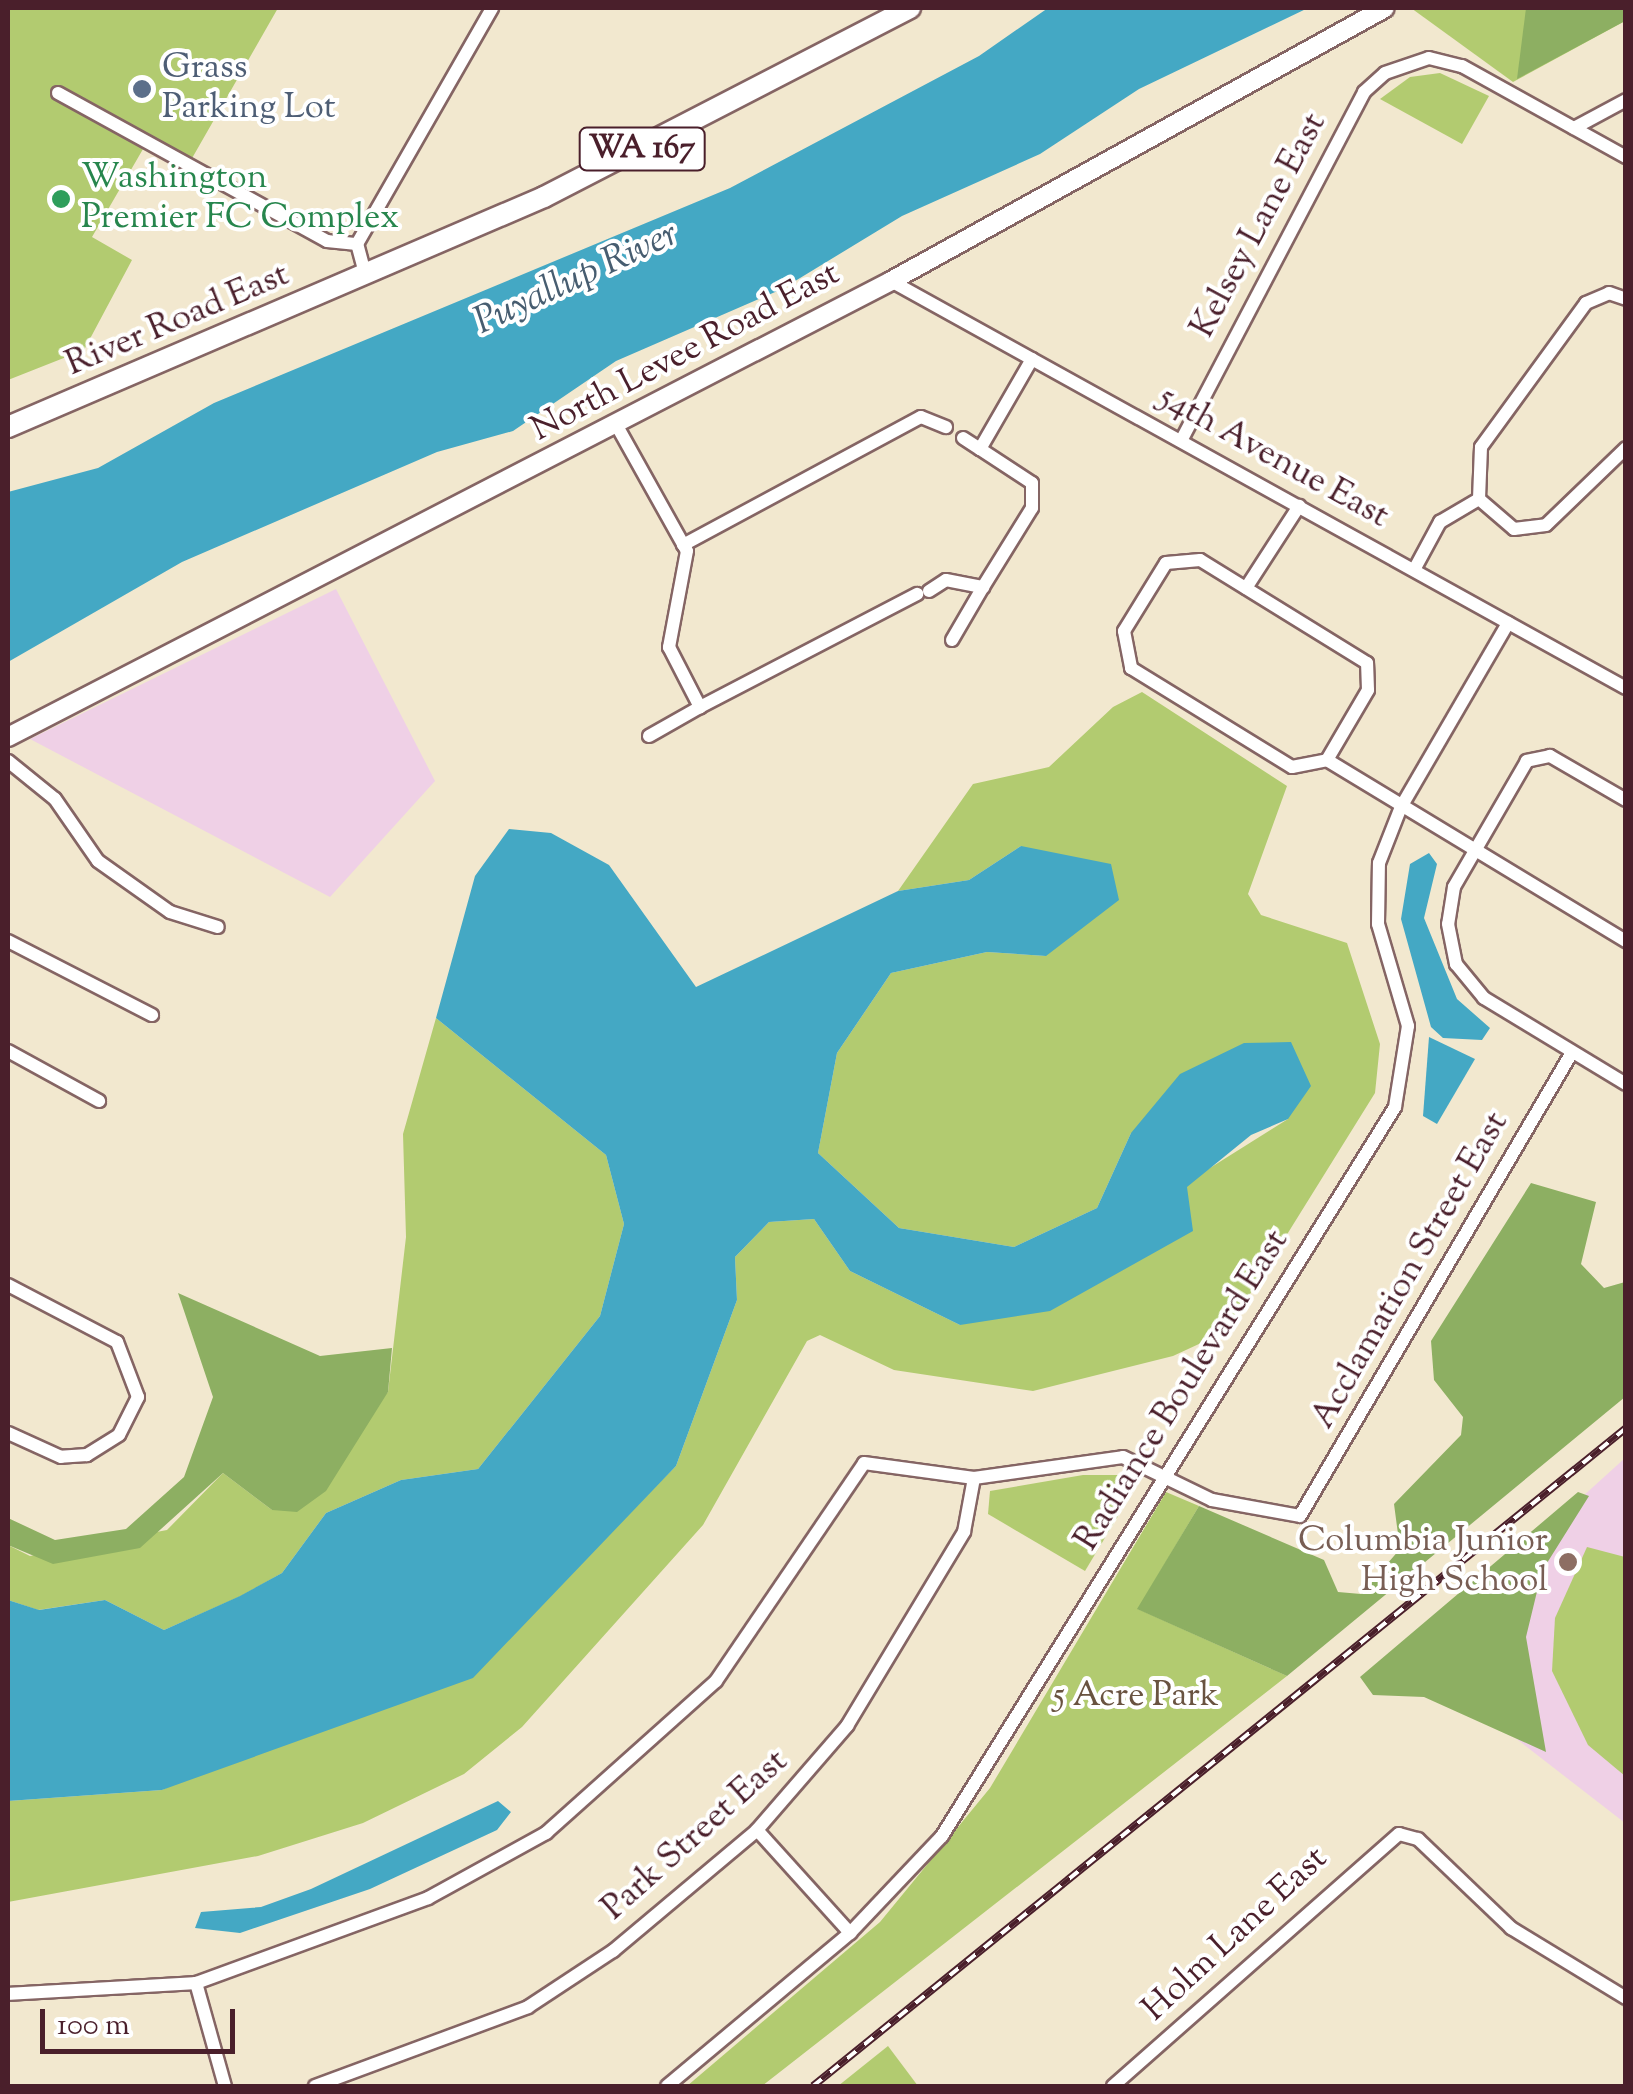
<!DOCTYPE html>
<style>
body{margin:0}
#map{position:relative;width:1633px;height:2094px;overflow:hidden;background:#f2e8cf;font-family:"Sorts Mill Goudy",serif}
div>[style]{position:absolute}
.built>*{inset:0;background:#efd0e6}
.green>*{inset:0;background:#b2cb70}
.forest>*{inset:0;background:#8daf62}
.water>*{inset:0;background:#44a8c4}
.roads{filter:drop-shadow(2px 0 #856564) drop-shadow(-2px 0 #856564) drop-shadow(0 2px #856564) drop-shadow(0 -2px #856564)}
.street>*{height:12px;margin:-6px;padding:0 6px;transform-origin:6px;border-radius:6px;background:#fff}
.secondary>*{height:18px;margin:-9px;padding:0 9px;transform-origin:9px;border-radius:9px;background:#fff}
.primary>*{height:20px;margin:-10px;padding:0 10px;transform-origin:10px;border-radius:10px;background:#fff}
.rail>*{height:8px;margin-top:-4px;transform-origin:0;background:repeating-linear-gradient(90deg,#fff 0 11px,#4a1f2b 0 22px);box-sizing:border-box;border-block:2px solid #4a1f2b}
.dots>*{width:28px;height:28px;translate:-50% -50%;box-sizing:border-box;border:5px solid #fff;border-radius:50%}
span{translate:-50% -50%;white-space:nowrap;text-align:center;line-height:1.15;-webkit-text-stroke:8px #fff;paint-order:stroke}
.shield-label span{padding:2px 8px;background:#fff;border:2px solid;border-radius:8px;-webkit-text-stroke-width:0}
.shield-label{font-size:32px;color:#4a1f2b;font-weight:700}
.service-label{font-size:35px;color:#4e5e75}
.left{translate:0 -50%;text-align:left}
.leisure-label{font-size:35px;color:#27864d}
.street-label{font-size:35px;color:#4a1f2b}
.education-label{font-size:35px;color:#785e54}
.right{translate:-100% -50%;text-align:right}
.park-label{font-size:35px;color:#695340}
.water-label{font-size:38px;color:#475d70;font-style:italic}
.frame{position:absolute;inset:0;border:10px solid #4a1f2b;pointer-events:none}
.scale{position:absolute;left:40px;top:2009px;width:195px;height:45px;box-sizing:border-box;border:5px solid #4a1f2b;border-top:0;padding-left:12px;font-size:30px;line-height:35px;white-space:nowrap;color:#4a1f2b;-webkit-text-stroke:8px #fff;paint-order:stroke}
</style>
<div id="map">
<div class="built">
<i style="clip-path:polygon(336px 589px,435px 781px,330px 897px,30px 739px)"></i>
<i style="clip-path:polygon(1625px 1458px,1625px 1823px,1408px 1655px)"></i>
</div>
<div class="green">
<i style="clip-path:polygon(8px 8px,278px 8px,191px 160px,150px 137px,92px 237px,132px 260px,84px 350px,8px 380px)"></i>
<i style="clip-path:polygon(1411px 8px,1625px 8px,1625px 21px,1513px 82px)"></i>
<i style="clip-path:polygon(1440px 73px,1489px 96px,1462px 144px,1380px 99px,1410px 77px)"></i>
<i style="clip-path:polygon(1142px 692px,1287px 786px,1248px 894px,1261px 915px,1347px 943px,1380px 1044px,1375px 1093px,1227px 1331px,1173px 1356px,1033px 1391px,894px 1370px,820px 1335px,807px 1341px,703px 1525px,522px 1727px,464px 1774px,363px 1823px,258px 1856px,8px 1902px,8px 1801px,162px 1790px,555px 1589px,676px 1466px,737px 1300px,735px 1257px,769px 1222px,814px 1219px,850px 1271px,960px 1325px,1288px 1119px,1131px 1133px,1097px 1208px,1014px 1247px,899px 1228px,818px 1153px,837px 1053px,891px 973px,987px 952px,1046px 956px,1021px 846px,969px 880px,898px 891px,973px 784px,1049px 767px,1113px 707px)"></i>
<i style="clip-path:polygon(436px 1018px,606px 1155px,624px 1224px,600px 1316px,478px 1469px,401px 1480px,326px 1513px,282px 1573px,241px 1596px,164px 1630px,105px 1600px,38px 1610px,8px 1600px,8px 1545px,30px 1556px,167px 1530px,223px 1473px,272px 1510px,388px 1392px,406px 1237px,403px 1134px)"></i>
<i style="clip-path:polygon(1083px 1475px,1129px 1475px,1135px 1488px,1085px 1571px,988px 1514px,990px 1491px)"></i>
<i style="clip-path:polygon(1166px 1492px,1199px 1506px,1138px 1609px,1287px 1676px,762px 2086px,687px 2086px,880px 1922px,990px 1788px)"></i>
<i style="clip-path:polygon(1587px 1547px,1625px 1557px,1625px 1776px,1588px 1745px,1552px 1671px,1555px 1618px)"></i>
<i style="clip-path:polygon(888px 2046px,918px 2086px,838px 2086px)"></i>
</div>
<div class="forest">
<i style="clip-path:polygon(1526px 8px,1625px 8px,1625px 21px,1517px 79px)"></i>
<i style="clip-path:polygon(1531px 1183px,1596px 1202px,1581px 1264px,1604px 1288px,1625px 1282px,1625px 1397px,1287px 1676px,1137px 1609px,1199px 1506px,1324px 1560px,1338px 1592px,1361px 1594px,1400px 1549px,1394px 1504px,1461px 1435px,1463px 1417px,1434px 1380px,1431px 1341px)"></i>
<i style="clip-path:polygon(178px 1293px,320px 1356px,392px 1348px,388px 1392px,326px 1491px,297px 1512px,272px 1510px,223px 1473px,140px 1548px,53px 1564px,8px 1545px,8px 1518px,55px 1540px,126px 1529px,184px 1477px,213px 1397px)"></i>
<i style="clip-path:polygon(1578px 1492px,1589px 1496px,1542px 1571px,1526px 1637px,1546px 1752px,1424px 1697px,1373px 1695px,1360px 1677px)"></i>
</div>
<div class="water">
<i style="clip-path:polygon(1048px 8px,1308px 8px,1139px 89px,1040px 154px,902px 216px,782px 289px,616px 361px,513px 431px,437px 452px,182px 562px,8px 662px,8px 492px,98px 468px,214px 403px,730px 188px,979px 56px)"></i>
<i style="clip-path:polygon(509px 829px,551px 833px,609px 865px,696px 987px,898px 891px,969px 880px,1021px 846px,1111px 864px,1119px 900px,1046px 956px,987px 952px,891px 973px,837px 1053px,818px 1153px,899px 1228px,1014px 1247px,1097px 1208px,1131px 1133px,1180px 1074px,1244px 1043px,1291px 1042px,1311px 1086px,1288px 1119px,1251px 1135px,1187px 1187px,1193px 1231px,1050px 1311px,960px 1325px,850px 1271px,814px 1219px,769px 1222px,735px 1257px,737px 1300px,676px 1466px,473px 1678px,162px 1790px,8px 1801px,8px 1600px,39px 1610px,105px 1600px,164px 1630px,240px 1596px,282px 1573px,326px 1513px,401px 1480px,478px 1469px,600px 1316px,624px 1224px,606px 1155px,436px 1018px,475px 876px)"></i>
<i style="clip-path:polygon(1429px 853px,1437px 864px,1424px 918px,1457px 999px,1490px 1028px,1482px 1040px,1443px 1038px,1431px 1027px,1401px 919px,1410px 864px)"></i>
<i style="clip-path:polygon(1429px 1037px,1475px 1059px,1437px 1124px,1423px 1116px)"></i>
<i style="clip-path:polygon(498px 1801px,511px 1812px,497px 1830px,370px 1889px,240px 1933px,195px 1928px,201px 1912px,261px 1907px,311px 1889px)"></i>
</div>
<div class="roads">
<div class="street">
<i style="left:58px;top:93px;width:307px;rotate:28.8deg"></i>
<i style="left:327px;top:241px;width:30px;rotate:6deg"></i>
<i style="left:1574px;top:128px;width:59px;rotate:-28.3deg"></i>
<i style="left:366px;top:277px;width:34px;rotate:-105deg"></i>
<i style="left:357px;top:244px;width:272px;rotate:-60.2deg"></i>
<i style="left:891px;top:281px;width:840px;rotate:28.98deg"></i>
<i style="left:617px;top:426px;width:143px;rotate:60.8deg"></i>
<i style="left:687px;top:551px;width:98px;rotate:100.6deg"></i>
<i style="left:669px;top:647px;width:68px;rotate:62.7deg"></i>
<i style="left:700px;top:707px;width:245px;rotate:-27.5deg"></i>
<i style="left:963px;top:438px;width:20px;rotate:33deg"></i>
<i style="left:1181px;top:441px;width:394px;rotate:-62.3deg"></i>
<i style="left:1364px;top:92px;width:28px;rotate:-42deg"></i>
<i style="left:1385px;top:73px;width:46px;rotate:-18.8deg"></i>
<i style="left:1429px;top:58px;width:34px;rotate:14deg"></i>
<i style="left:1462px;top:66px;width:188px;rotate:29deg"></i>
<i style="left:1479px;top:499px;width:46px;rotate:40.6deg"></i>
<i style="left:1514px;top:529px;width:32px;rotate:-7deg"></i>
<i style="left:1546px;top:525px;width:111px;rotate:-43.9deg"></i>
<i style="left:683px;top:545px;width:270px;rotate:-28.3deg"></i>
<i style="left:921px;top:417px;width:27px;rotate:22deg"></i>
<i style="left:1414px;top:570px;width:55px;rotate:-61.6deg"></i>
<i style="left:1440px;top:522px;width:45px;rotate:-30.5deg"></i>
<i style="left:1479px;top:499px;width:52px;rotate:-87.8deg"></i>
<i style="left:1481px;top:447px;width:178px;rotate:-53.9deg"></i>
<i style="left:1586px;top:303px;width:25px;rotate:-23deg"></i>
<i style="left:1609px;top:293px;width:18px;rotate:19deg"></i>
<i style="left:1246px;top:588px;width:98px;rotate:-57.1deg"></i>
<i style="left:929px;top:591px;width:20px;rotate:-33deg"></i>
<i style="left:946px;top:580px;width:38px;rotate:11deg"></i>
<i style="left:983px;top:587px;width:93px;rotate:-58.2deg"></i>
<i style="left:1032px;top:508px;width:25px;rotate:-90deg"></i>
<i style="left:1032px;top:483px;width:62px;rotate:-146.8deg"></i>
<i style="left:980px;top:449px;width:104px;rotate:-60deg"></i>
<i style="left:952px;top:640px;width:61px;rotate:-59.7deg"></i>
<i style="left:649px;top:736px;width:59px;rotate:-29.6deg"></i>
<i style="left:1327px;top:760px;width:81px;rotate:-59.6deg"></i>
<i style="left:1368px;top:690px;width:27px;rotate:-92deg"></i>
<i style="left:1367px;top:663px;width:196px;rotate:-148.3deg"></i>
<i style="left:1200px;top:560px;width:34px;rotate:175deg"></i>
<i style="left:1166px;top:563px;width:80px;rotate:121.7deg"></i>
<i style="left:1124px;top:631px;width:38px;rotate:79deg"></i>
<i style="left:1131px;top:668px;width:189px;rotate:31.6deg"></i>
<i style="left:1292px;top:767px;width:36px;rotate:-11deg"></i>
<i style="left:1327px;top:760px;width:350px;rotate:31.2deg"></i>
<i style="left:8px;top:761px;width:60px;rotate:39deg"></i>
<i style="left:55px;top:799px;width:75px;rotate:55.3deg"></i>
<i style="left:98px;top:861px;width:88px;rotate:35.3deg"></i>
<i style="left:170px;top:912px;width:50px;rotate:17.4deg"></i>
<i style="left:1626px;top:800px;width:88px;rotate:-149.9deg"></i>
<i style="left:1550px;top:756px;width:24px;rotate:168deg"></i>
<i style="left:1527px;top:761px;width:146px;rotate:120.1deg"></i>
<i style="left:1454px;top:887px;width:37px;rotate:99deg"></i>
<i style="left:1448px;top:924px;width:41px;rotate:78.7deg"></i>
<i style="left:1456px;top:964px;width:44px;rotate:50.5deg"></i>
<i style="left:1484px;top:998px;width:166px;rotate:31.2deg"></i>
<i style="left:8px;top:941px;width:162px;rotate:27.2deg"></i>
<i style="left:8px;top:1051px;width:104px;rotate:28.8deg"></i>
<i style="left:8px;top:1285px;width:123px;rotate:27.6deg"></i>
<i style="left:117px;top:1342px;width:59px;rotate:69.1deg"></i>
<i style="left:138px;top:1397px;width:42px;rotate:116.6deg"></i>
<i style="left:119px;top:1435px;width:38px;rotate:148deg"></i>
<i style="left:87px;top:1455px;width:26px;rotate:176deg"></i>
<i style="left:61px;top:1457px;width:58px;rotate:-155.6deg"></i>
<i style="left:757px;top:1830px;width:139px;rotate:47.9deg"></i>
<i style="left:196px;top:1983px;width:107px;rotate:74.3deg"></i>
<i style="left:8px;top:1994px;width:188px;rotate:-3.3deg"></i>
<i style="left:196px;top:1983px;width:247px;rotate:-20.1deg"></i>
<i style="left:428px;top:1898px;width:135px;rotate:-28.8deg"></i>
<i style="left:546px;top:1833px;width:228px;rotate:-41.8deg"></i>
<i style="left:716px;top:1681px;width:263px;rotate:-55.8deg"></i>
<i style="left:864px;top:1463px;width:111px;rotate:7.8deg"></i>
<i style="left:974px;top:1478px;width:150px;rotate:-8deg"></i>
<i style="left:1123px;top:1457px;width:99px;rotate:25.8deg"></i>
<i style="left:1212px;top:1500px;width:89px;rotate:10.3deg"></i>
<i style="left:1300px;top:1516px;width:536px;rotate:-59.6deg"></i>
<i style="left:315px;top:2086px;width:227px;rotate:-20.3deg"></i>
<i style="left:528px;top:2007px;width:102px;rotate:-33.4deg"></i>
<i style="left:613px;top:1951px;width:188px;rotate:-40deg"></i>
<i style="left:757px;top:1830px;width:138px;rotate:-49.1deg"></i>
<i style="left:847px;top:1726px;width:227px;rotate:-58.9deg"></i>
<i style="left:964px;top:1532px;width:55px;rotate:-79.5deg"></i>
<i style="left:667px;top:2086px;width:239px;rotate:-39.9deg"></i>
<i style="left:850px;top:1933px;width:134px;rotate:-46.5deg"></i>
<i style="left:942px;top:1836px;width:858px;rotate:-58.14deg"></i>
<i style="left:1395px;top:1107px;width:82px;rotate:-80.9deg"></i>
<i style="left:1408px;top:1026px;width:106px;rotate:-106.4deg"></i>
<i style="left:1378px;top:924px;width:61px;rotate:-89.1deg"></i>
<i style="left:1379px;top:863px;width:60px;rotate:-68.6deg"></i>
<i style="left:1401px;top:807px;width:213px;rotate:-59.8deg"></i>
<i style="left:1113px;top:2086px;width:381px;rotate:-41.4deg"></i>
<i style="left:1399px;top:1834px;width:20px;rotate:15deg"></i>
<i style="left:1418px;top:1839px;width:129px;rotate:43.7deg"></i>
<i style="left:1511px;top:1928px;width:135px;rotate:31.3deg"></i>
</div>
<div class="secondary">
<i style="left:8px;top:737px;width:994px;rotate:-27.31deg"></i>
<i style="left:891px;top:281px;width:564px;rotate:-28.93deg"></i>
</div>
<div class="primary">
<i style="left:8px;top:427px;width:583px;rotate:-23.22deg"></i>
<i style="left:544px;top:197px;width:412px;rotate:-27.3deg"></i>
</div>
</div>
<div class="rail">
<i style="left:813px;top:2086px;width:1046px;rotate:-38.98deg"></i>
</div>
<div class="dots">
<i style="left:142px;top:89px;background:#5c6f8a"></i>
<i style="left:61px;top:199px;background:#2e9e5b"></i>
<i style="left:1568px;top:1562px;background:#8d6e63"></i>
</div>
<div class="shield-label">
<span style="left:642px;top:149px">WA 167</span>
</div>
<div class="service-label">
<span class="left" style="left:162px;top:89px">Grass<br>Parking Lot</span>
</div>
<div class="leisure-label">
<span class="left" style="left:81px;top:199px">Washington<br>Premier FC Complex</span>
</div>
<div class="street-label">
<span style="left:1260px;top:226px;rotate:-62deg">Kelsey Lane East</span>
<span style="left:178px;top:321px;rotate:-23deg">River Road East</span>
<span style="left:686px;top:353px;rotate:-28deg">North Levee Road East</span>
<span style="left:1273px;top:458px;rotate:29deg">54th Avenue East</span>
<span style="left:1411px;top:1271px;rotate:-60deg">Acclamation Street East</span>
<span style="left:1183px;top:1391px;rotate:-58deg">Radiance Boulevard East</span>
<span style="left:696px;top:1836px;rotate:-42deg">Park Street East</span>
<span style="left:1236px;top:1935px;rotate:-43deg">Holm Lane East</span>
</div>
<div class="education-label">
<span class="right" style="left:1548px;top:1562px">Columbia Junior<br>High School</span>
</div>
<div class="park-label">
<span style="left:1136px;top:1697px">5 Acre Park</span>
</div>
<div class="water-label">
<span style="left:577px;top:280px;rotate:-25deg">Puyallup River</span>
</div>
<div class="frame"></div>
<div class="scale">100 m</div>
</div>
